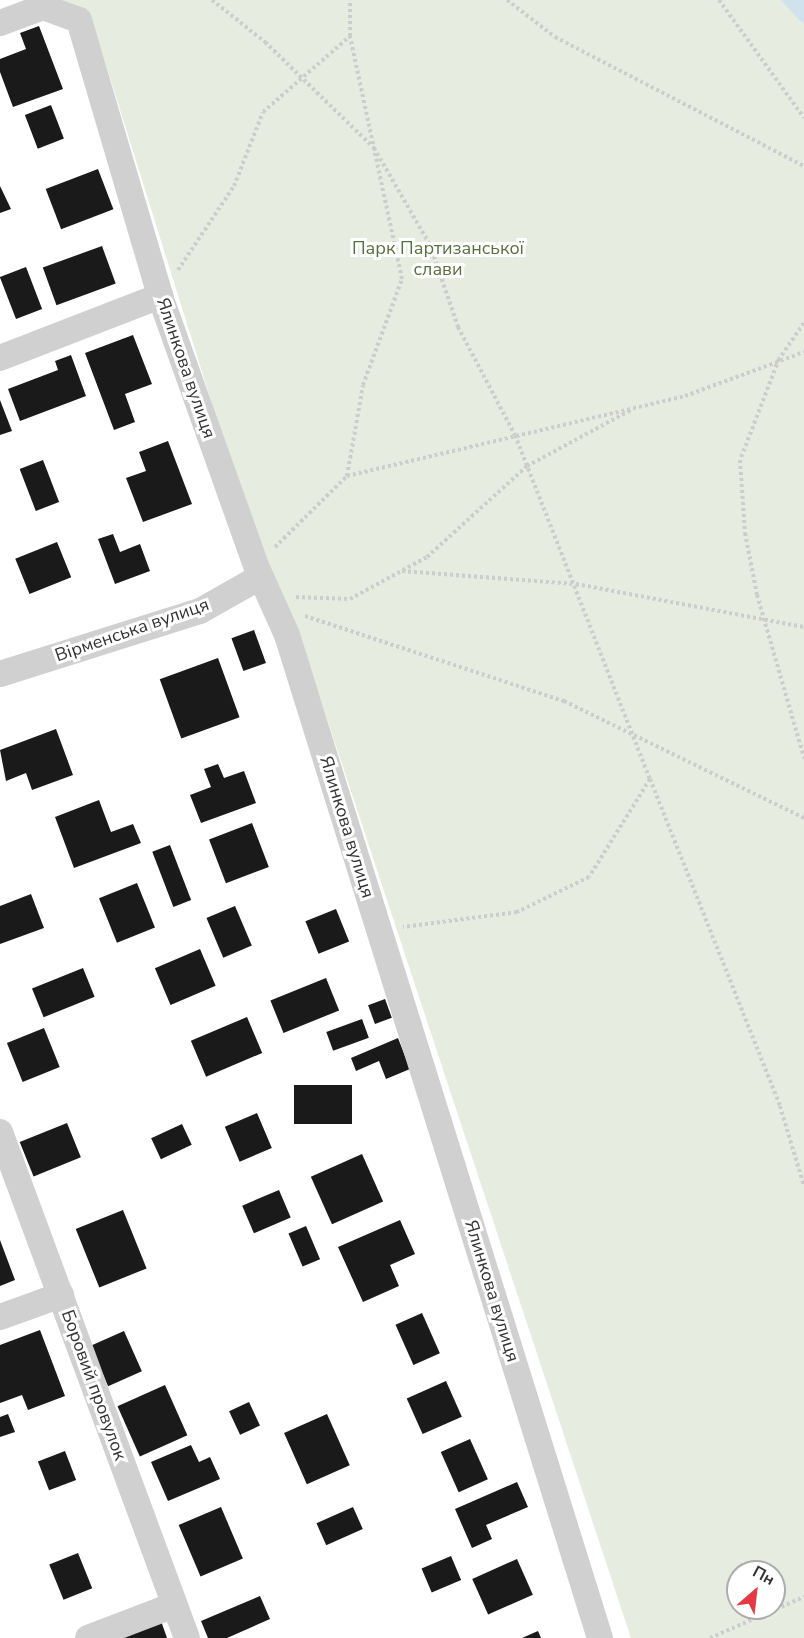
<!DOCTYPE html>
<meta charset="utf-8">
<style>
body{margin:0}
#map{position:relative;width:804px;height:1638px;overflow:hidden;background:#fff;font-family:"Nunito Sans",sans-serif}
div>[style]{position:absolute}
.green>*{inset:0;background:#e6ecdf}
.water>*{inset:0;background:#cfe2ee}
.building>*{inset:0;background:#1a1a1a;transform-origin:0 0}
.path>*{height:4px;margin-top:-2px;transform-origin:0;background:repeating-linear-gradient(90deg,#cdcdcd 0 3px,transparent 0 6px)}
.minor>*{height:26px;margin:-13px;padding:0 13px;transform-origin:13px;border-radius:13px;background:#d0d0d0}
span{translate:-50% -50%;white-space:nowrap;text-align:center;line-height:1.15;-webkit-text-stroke:6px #fff;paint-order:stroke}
.park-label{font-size:18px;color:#56703f}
.street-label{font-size:18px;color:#333}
.north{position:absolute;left:726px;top:1560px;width:60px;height:60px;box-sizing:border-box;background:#fff;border:2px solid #adadad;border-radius:50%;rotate:28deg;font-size:16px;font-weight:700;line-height:24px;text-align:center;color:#333}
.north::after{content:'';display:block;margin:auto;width:21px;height:27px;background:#e63946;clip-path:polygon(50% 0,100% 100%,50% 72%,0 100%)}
</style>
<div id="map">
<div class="green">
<i style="clip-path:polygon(evenodd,56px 0,804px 0,804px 1638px,631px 1638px,297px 628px,249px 522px,91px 17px,56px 0,738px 1572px,774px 1572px,774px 1608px,738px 1608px,738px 1572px)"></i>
</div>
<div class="water">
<i style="clip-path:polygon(781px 0,804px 0,804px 23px,799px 20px)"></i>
</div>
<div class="building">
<i style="clip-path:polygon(39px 26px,63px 89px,13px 107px,0 72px,0 59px,26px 49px,20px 33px)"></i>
<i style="left:51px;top:105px;width:36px;height:28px;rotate:69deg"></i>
<i style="left:98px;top:169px;width:43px;height:56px;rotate:69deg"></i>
<i style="clip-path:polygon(0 186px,11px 209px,0 213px)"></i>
<i style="left:102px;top:246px;width:40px;height:63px;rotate:70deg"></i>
<i style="left:26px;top:267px;width:45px;height:28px;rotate:69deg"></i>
<i style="clip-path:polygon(133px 335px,152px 384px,125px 394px,135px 422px,114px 430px,85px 353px)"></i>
<i style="clip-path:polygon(71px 355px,86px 396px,20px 421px,8px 389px,58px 370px,55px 361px)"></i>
<i style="clip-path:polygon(0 400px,12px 431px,0 435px)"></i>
<i style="clip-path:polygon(168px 441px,192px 504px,143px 522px,126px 478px,146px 471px,139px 452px)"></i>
<i style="left:43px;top:460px;width:45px;height:25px;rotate:69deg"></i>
<i style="clip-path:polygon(113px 534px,120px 552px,140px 544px,150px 571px,115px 584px,98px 539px)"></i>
<i style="left:57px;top:542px;width:38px;height:45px;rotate:68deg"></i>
<i style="left:254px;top:630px;width:35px;height:24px;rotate:70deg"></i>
<i style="left:218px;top:658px;width:63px;height:62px;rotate:70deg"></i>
<i style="clip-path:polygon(56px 729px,73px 775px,32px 790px,26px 773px,6px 781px,0 750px)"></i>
<i style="clip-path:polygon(218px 764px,224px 778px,244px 771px,256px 803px,201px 823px,190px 795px,211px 787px,204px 769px)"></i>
<i style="clip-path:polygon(99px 800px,111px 832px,133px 824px,141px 843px,74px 868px,55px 817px)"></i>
<i style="left:252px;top:823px;width:47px;height:46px;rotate:69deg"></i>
<i style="left:170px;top:845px;width:59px;height:19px;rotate:69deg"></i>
<i style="left:137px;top:883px;width:48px;height:41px;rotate:68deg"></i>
<i style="clip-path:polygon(31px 894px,44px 928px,0 944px,0 906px)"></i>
<i style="left:235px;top:906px;width:43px;height:31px;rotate:67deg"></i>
<i style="left:336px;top:909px;width:35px;height:33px;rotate:68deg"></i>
<i style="left:200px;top:949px;width:40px;height:49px;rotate:67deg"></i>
<i style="left:83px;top:968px;width:31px;height:55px;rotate:68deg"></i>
<i style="left:326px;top:978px;width:35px;height:60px;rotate:68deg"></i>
<i style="left:385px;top:999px;width:20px;height:18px;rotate:70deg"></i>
<i style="left:247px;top:1017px;width:39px;height:61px;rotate:67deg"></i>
<i style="left:362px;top:1019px;width:20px;height:38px;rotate:70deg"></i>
<i style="left:44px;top:1028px;width:42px;height:40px;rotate:68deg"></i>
<i style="clip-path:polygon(398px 1038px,410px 1069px,386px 1079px,379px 1061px,356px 1071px,351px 1058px)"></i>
<i style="left:294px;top:1085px;width:58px;height:39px"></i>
<i style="left:257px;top:1113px;width:38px;height:35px;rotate:67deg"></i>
<i style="left:67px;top:1123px;width:37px;height:51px;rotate:68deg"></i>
<i style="left:182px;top:1124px;width:23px;height:34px;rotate:65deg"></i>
<i style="left:362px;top:1154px;width:52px;height:56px;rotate:66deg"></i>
<i style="left:279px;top:1190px;width:30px;height:40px;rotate:67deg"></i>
<i style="left:123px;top:1210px;width:63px;height:51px;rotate:68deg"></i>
<i style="clip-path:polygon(400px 1220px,415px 1254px,390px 1265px,399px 1286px,363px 1302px,338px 1247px)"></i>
<i style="left:306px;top:1226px;width:36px;height:19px;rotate:67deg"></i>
<i style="clip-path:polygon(0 1240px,15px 1280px,0 1286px)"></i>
<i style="left:422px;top:1313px;width:44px;height:29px;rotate:66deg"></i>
<i style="clip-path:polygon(40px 1330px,65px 1396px,28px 1410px,22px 1395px,0 1403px,0 1345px)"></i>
<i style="left:124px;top:1331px;width:44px;height:37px;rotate:66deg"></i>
<i style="left:446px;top:1381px;width:39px;height:43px;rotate:66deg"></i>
<i style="left:165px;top:1385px;width:55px;height:52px;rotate:66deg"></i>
<i style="left:249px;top:1402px;width:26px;height:22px;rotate:65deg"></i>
<i style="clip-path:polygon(8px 1414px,15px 1432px,0 1437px,0 1417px)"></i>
<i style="left:327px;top:1414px;width:56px;height:47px;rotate:66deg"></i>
<i style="left:470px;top:1439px;width:44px;height:32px;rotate:66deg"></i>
<i style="clip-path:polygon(191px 1445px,199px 1462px,210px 1457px,220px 1479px,168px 1501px,151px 1462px)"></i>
<i style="left:65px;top:1451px;width:31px;height:29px;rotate:69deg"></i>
<i style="clip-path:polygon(517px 1482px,528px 1507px,486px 1525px,492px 1539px,472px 1548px,455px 1509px)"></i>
<i style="left:221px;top:1507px;width:56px;height:46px;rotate:67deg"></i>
<i style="left:353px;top:1507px;width:24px;height:40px;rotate:66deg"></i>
<i style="left:78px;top:1553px;width:38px;height:31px;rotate:68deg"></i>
<i style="left:451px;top:1556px;width:26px;height:32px;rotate:67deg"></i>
<i style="left:517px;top:1559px;width:39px;height:49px;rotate:66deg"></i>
<i style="clip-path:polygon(260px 1596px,270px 1619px,227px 1638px,208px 1638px,201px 1621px)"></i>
<i style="clip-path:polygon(160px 1618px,167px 1638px,107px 1638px)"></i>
<i style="clip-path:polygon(538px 1631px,541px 1638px,522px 1638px)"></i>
</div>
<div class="path">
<i style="left:212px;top:0;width:68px;rotate:38.4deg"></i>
<i style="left:265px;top:42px;width:152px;rotate:44.2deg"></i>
<i style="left:374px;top:148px;width:112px;rotate:60deg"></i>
<i style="left:430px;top:245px;width:87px;rotate:71.1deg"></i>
<i style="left:458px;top:327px;width:122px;rotate:62.2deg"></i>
<i style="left:515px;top:435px;width:370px;rotate:68.6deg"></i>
<i style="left:650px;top:779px;width:115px;rotate:121.9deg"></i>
<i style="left:589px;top:877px;width:80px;rotate:154.1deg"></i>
<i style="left:517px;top:912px;width:115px;rotate:172.5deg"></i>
<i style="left:507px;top:0;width:61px;rotate:37.6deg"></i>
<i style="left:555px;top:37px;width:280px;rotate:27.4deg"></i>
<i style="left:719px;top:0;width:145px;rotate:54.2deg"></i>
<i style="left:178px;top:270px;width:101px;rotate:-56.3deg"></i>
<i style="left:234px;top:186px;width:79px;rotate:-68.6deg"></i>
<i style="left:263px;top:112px;width:116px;rotate:-41.1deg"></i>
<i style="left:350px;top:36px;width:36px;rotate:-90deg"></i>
<i style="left:804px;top:323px;width:44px;rotate:124.8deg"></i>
<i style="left:779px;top:359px;width:108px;rotate:111.1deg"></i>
<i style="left:740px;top:460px;width:73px;rotate:86.1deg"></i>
<i style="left:745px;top:533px;width:63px;rotate:79deg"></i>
<i style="left:757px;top:595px;width:170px;rotate:73.9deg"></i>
<i style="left:347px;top:476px;width:92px;rotate:-80deg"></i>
<i style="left:363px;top:385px;width:113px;rotate:-69.8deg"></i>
<i style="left:402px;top:279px;width:249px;rotate:-102.1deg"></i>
<i style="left:275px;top:547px;width:101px;rotate:-44.6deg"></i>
<i style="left:347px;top:476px;width:347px;rotate:-13.3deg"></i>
<i style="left:685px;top:396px;width:127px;rotate:-20.3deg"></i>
<i style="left:402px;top:571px;width:174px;rotate:4.3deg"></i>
<i style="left:576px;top:584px;width:232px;rotate:10.7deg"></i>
<i style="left:296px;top:597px;width:54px;rotate:2.1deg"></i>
<i style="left:350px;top:599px;width:88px;rotate:-28.6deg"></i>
<i style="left:427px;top:557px;width:135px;rotate:-42.3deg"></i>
<i style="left:527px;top:466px;width:118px;rotate:-28.3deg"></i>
<i style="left:305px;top:616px;width:273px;rotate:18.2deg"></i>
<i style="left:564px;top:701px;width:267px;rotate:26deg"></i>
<i style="left:650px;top:779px;width:352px;rotate:68.3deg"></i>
<i style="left:780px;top:1106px;width:84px;rotate:73.3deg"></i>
<i style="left:710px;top:1638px;width:103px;rotate:-23.6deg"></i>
</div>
<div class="minor">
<i style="left:0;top:23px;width:46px;rotate:-20.4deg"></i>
<i style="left:43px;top:7px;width:38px;rotate:20deg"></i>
<i style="left:79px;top:20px;width:288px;rotate:73.6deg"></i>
<i style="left:160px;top:296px;width:289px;rotate:70.4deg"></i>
<i style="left:257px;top:568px;width:73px;rotate:65.9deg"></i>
<i style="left:287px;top:635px;width:1051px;rotate:72.67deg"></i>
<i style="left:0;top:358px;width:172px;rotate:-21.2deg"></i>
<i style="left:0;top:674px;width:210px;rotate:-17.5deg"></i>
<i style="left:200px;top:611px;width:69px;rotate:-29.5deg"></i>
<i style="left:0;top:1132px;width:539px;rotate:69.72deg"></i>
<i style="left:0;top:1317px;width:65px;rotate:-19.8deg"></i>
<i style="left:88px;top:1638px;width:92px;rotate:-21deg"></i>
</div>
<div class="park-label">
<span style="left:438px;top:259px">Парк Партизанської<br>слави</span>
</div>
<div class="street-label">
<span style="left:186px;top:368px;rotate:71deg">Ялинкова вулиця</span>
<span style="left:132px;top:630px;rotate:-19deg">Вірменська вулиця</span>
<span style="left:347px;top:827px;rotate:73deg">Ялинкова вулиця</span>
<span style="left:492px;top:1291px;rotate:73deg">Ялинкова вулиця</span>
<span style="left:94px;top:1385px;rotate:70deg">Боровий провулок</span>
</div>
<div class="north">Пн</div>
</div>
